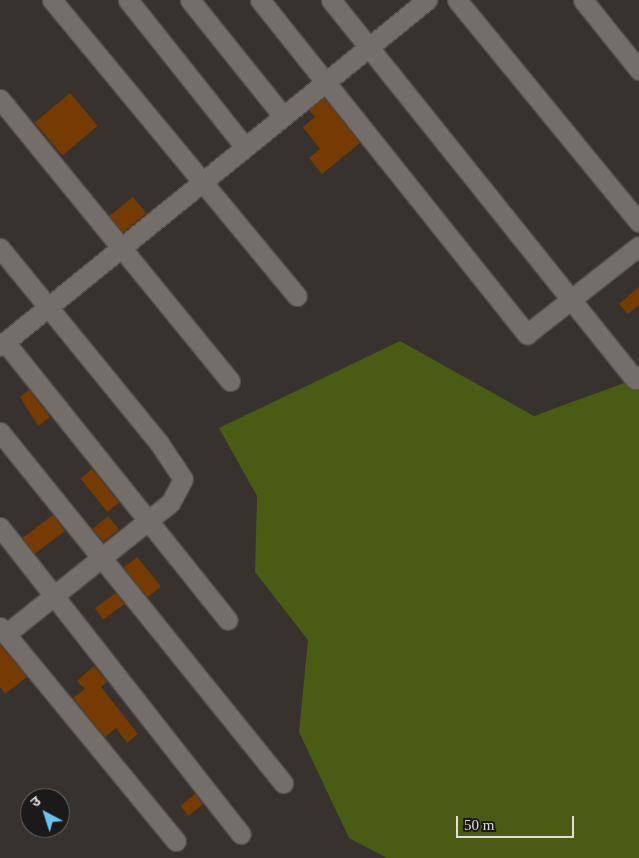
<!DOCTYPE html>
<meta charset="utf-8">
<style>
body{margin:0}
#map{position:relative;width:639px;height:858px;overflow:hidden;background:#37322e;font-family:"Times New Roman","Noto Sans Devanagari",serif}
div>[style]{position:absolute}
.green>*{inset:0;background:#4a5b14}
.building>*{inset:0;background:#753b00;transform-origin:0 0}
.roads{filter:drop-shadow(1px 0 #54504d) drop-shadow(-1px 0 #54504d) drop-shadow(0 1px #54504d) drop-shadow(0 -1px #54504d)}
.minor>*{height:19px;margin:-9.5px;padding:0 9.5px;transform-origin:9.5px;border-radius:9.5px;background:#746e6a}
span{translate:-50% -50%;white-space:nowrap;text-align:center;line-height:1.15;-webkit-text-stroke:4.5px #1c1a19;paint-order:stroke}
.north{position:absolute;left:20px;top:788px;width:50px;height:50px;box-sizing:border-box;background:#1c1a19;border:1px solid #6a6866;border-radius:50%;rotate:320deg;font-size:14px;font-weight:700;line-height:20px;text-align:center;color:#dfdcd9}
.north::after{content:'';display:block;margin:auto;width:18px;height:22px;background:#6bc3f2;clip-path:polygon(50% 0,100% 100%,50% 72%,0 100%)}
.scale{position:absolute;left:456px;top:816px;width:118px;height:22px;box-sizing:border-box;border:2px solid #dfdcd9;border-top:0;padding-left:6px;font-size:15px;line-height:18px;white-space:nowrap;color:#dfdcd9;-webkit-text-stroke:4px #1c1a19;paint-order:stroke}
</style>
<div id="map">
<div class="green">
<i style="clip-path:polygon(400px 341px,534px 416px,635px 379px,639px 382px,639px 858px,387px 858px,349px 838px,299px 732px,308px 640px,255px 572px,257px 496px,219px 428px)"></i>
</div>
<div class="building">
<i style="left:70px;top:93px;width:43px;height:46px;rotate:50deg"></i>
<i style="clip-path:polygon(324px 98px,360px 143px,322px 174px,309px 158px,320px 149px,303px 127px,315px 117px,309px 110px)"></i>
<i style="left:133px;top:197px;width:21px;height:30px;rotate:51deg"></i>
<i style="clip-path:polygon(639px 287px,639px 305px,628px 314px,619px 304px)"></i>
<i style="clip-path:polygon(29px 390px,50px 417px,38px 426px,20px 397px)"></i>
<i style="left:92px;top:469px;width:43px;height:15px;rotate:51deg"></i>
<i style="left:53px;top:515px;width:20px;height:38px;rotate:53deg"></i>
<i style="left:108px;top:516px;width:17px;height:20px;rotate:50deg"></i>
<i style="left:137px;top:557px;width:38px;height:17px;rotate:51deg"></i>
<i style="left:116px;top:593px;width:14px;height:26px;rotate:54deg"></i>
<i style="clip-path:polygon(0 645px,27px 677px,5px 694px,0 687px)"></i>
<i style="clip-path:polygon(94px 666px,107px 682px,101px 687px,138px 734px,127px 743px,116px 728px,105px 737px,73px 698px,85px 689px,77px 681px)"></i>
<i style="left:195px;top:794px;width:13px;height:19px;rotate:51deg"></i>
</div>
<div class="roads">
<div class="minor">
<i style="left:52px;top:0;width:384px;rotate:50.4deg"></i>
<i style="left:128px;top:0;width:188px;rotate:51.5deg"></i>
<i style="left:190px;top:0;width:149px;rotate:51.3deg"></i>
<i style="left:260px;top:0;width:428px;rotate:51.4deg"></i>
<i style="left:527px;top:334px;width:142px;rotate:-38.2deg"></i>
<i style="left:331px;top:0;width:486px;rotate:51.3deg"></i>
<i style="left:635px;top:379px;width:5px;rotate:-37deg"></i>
<i style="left:457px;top:0;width:287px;rotate:50.7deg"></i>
<i style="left:583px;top:0;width:90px;rotate:51.3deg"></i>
<i style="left:0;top:99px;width:364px;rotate:50.8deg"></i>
<i style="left:0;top:248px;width:252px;rotate:50.8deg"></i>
<i style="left:159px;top:443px;width:43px;rotate:56.3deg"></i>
<i style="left:183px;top:479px;width:27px;rotate:118deg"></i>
<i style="left:170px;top:503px;width:210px;rotate:141.4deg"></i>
<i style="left:5px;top:342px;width:356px;rotate:51.3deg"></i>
<i style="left:0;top:346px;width:550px;rotate:-39.02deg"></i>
<i style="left:0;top:432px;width:451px;rotate:51.1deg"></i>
<i style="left:0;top:527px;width:390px;rotate:51.9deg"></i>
<i style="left:0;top:627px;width:277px;rotate:50.6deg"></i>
</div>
</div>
<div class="north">उ</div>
<div class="scale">50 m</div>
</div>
